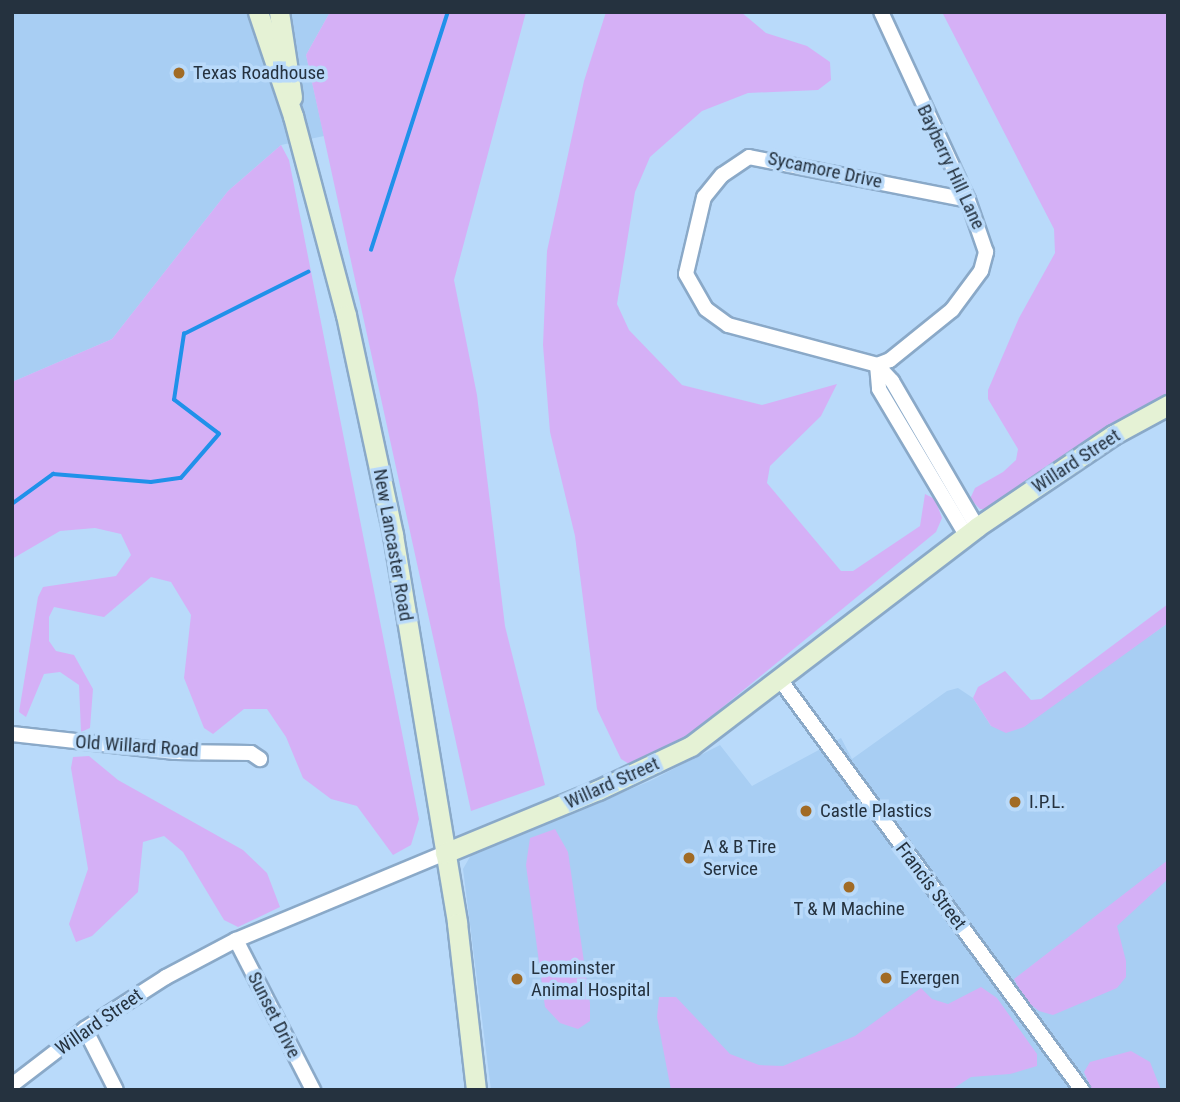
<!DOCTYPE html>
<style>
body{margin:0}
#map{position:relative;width:1180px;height:1102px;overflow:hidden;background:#b9dafa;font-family:"Roboto Condensed",sans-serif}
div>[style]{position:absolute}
.built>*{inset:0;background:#a8cef3}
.green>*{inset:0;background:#d5b0f6}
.stream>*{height:3.5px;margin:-1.75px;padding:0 1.75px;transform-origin:1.75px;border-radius:1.75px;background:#2091ea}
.roads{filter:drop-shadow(2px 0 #8aa9c8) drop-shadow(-2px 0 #8aa9c8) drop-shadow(0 2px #8aa9c8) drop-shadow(0 -2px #8aa9c8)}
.street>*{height:14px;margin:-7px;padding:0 7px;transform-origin:7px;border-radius:7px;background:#fff}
.secondary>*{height:19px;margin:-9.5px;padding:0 9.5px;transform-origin:9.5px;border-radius:9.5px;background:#e5f2d5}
.dots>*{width:19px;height:19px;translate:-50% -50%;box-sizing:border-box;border:4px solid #b9dafa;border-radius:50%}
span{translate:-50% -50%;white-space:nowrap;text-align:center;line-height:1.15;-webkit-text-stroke:7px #b9dafa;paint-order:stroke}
.poi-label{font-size:19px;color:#25323f}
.left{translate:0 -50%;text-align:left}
.street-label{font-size:19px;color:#25323f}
.frame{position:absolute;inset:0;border:14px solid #25323f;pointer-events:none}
</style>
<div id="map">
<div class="built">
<i style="clip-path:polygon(12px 12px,330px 12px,306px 55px,324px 136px,281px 145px,228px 191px,112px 339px,12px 382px)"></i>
<i style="clip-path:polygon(1168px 623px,1168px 1090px,491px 1090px,463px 869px,471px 855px,650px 781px,720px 745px,752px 786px,841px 738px,852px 759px,947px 691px,958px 688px,973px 698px,991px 726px,1105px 667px)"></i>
</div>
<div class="green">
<i style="clip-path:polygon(330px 12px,526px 12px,454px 280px,477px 395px,505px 626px,545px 785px,471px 811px,306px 55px)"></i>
<i style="clip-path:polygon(606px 12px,741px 12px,766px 33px,807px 46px,830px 62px,831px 80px,818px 90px,748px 93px,702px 111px,650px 157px,635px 192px,617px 304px,629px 330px,682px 385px,762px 405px,837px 384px,821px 416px,770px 466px,767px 483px,841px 571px,853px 571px,920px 526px,925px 494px,935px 499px,942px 518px,936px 532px,690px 734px,631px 765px,621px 759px,597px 709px,575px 536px,550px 432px,543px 345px,547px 251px,584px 81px)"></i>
<i style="clip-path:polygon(942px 12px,1168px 12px,1168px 395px,988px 509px,980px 509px,970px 499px,975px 488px,1003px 472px,1016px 460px,1018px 449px,988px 399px,988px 390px,1019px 318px,1055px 253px,1054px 229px)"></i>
<i style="clip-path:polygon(281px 145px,289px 160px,419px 819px,411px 845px,393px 855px,357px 806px,331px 799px,303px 778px,286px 737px,267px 709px,244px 709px,213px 734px,204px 728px,184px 678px,191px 615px,171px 582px,151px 577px,104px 617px,54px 607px,49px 617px,49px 641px,56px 651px,74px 655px,93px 689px,90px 728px,81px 732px,79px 685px,60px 672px,44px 674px,26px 717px,19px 712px,38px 597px,43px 587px,116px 576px,131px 555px,121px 534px,95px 528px,60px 531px,12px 559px,12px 382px,112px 339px,228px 191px)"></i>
<i style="clip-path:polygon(1168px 604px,1168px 623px,1024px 727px,1006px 733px,991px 726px,973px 698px,978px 687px,1005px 671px,1031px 700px,1041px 699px)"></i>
<i style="clip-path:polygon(89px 756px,118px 780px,243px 850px,267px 873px,280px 907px,238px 927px,224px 920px,183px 852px,164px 836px,143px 842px,138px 892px,92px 936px,76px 942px,69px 924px,88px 869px,71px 768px,73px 757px)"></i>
<i style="clip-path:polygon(555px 829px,568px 852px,590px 1003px,590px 1021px,578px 1029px,560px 1023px,545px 1007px,526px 865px,530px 838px)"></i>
<i style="clip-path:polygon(1168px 860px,1168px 879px,1117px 926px,1126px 961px,1126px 977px,1117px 988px,1053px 1015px,1039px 1011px,1025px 1000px,1014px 979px)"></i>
<i style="clip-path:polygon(981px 987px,997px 998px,1037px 1054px,1037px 1066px,1010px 1074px,971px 1077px,951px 1090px,671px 1090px,657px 1017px,659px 997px,676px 997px,730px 1054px,759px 1065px,783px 1066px,855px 1036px,921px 988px,932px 999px,948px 1004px)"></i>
<i style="clip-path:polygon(1131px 1051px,1150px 1062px,1161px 1090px,1092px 1090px,1084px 1072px,1090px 1062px)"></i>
</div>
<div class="stream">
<i style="left:475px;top:12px;width:5px"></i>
<i style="left:371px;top:250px;width:250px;rotate:-72.1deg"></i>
<i style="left:12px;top:504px;width:51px;rotate:-36.2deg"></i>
<i style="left:53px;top:474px;width:98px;rotate:4.7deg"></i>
<i style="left:151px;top:482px;width:30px;rotate:-8deg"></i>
<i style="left:181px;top:478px;width:58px;rotate:-49.2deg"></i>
<i style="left:219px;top:434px;width:56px;rotate:-142.9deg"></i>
<i style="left:174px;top:400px;width:67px;rotate:-81.4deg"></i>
<i style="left:184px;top:334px;width:139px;rotate:-26.6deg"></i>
</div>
<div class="roads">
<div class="street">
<i style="left:968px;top:200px;width:223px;rotate:-168.9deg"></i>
<i style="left:749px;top:157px;width:32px;rotate:146deg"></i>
<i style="left:722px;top:175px;width:28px;rotate:129deg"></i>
<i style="left:704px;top:197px;width:79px;rotate:103.2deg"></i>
<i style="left:686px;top:274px;width:40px;rotate:60.3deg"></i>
<i style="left:706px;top:309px;width:27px;rotate:36deg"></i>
<i style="left:728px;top:325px;width:154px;rotate:15deg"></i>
<i style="left:877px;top:365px;width:22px;rotate:47deg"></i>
<i style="left:892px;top:381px;width:169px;rotate:59.8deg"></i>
<i style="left:877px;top:365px;width:14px;rotate:-21deg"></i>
<i style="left:890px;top:360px;width:80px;rotate:-38.9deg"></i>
<i style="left:952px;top:310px;width:49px;rotate:-53.4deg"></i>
<i style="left:981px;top:271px;width:20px;rotate:-75deg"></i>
<i style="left:986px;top:252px;width:55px;rotate:-109.1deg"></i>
<i style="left:968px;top:200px;width:207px;rotate:-114.8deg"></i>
<i style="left:877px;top:365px;width:24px;rotate:85deg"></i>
<i style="left:879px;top:389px;width:170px;rotate:59.2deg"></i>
<i style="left:781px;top:681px;width:508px;rotate:53.65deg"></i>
<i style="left:12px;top:734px;width:164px;rotate:6.3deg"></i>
<i style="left:175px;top:752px;width:76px;rotate:0.8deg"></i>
<i style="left:251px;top:753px;width:11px;rotate:34deg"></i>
<i style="left:236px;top:940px;width:169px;rotate:62.8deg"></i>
<i style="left:85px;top:1029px;width:68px;rotate:63.1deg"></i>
<i style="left:12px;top:1085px;width:92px;rotate:-37.5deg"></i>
<i style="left:85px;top:1029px;width:96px;rotate:-32.7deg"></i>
<i style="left:166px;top:977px;width:79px;rotate:-27.9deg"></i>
<i style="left:236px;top:940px;width:226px;rotate:-22.6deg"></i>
</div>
<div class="secondary">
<i style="left:258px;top:12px;width:110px;rotate:71.4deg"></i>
<i style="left:293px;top:116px;width:206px;rotate:75.1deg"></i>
<i style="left:346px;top:315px;width:225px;rotate:77.9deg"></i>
<i style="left:393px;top:535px;width:393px;rotate:80.6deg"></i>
<i style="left:457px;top:923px;width:168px;rotate:83.5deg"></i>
<i style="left:279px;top:12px;width:86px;rotate:81.3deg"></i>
<i style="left:445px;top:853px;width:165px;rotate:-22.4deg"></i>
<i style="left:598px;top:790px;width:103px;rotate:-25.3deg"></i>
<i style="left:691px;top:746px;width:360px;rotate:-37.4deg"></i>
<i style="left:977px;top:527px;width:164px;rotate:-34.1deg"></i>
<i style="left:1113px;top:435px;width:63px;rotate:-28.6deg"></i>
</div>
</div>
<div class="dots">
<i style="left:179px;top:73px;background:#a16b25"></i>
<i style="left:1015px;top:802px;background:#a16b25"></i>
<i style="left:806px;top:811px;background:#a16b25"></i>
<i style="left:689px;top:858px;background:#a16b25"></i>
<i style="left:849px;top:887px;background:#a16b25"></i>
<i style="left:886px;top:978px;background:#a16b25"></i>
<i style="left:517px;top:979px;background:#a16b25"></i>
</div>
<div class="poi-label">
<span class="left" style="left:193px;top:73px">Texas Roadhouse</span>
<span class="left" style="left:1029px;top:802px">I.P.L.</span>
<span class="left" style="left:820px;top:811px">Castle Plastics</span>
<span class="left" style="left:703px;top:858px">A &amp; B Tire<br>Service</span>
<span style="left:849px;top:909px">T &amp; M Machine</span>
<span class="left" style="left:531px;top:979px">Leominster<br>Animal Hospital</span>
<span class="left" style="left:900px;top:978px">Exergen</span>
</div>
<div class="street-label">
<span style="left:951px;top:167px;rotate:65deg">Bayberry Hill Lane</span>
<span style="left:825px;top:170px;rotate:12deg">Sycamore Drive</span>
<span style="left:1076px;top:461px;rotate:-33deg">Willard Street</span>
<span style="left:393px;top:545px;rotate:80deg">New Lancaster Road</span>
<span style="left:137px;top:746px;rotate:4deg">Old Willard Road</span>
<span style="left:612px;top:783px;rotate:-24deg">Willard Street</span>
<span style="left:931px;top:886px;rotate:53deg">Francis Street</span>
<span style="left:274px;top:1015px;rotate:63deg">Sunset Drive</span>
<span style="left:99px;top:1022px;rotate:-35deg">Willard Street</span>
</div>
<div class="frame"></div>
</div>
